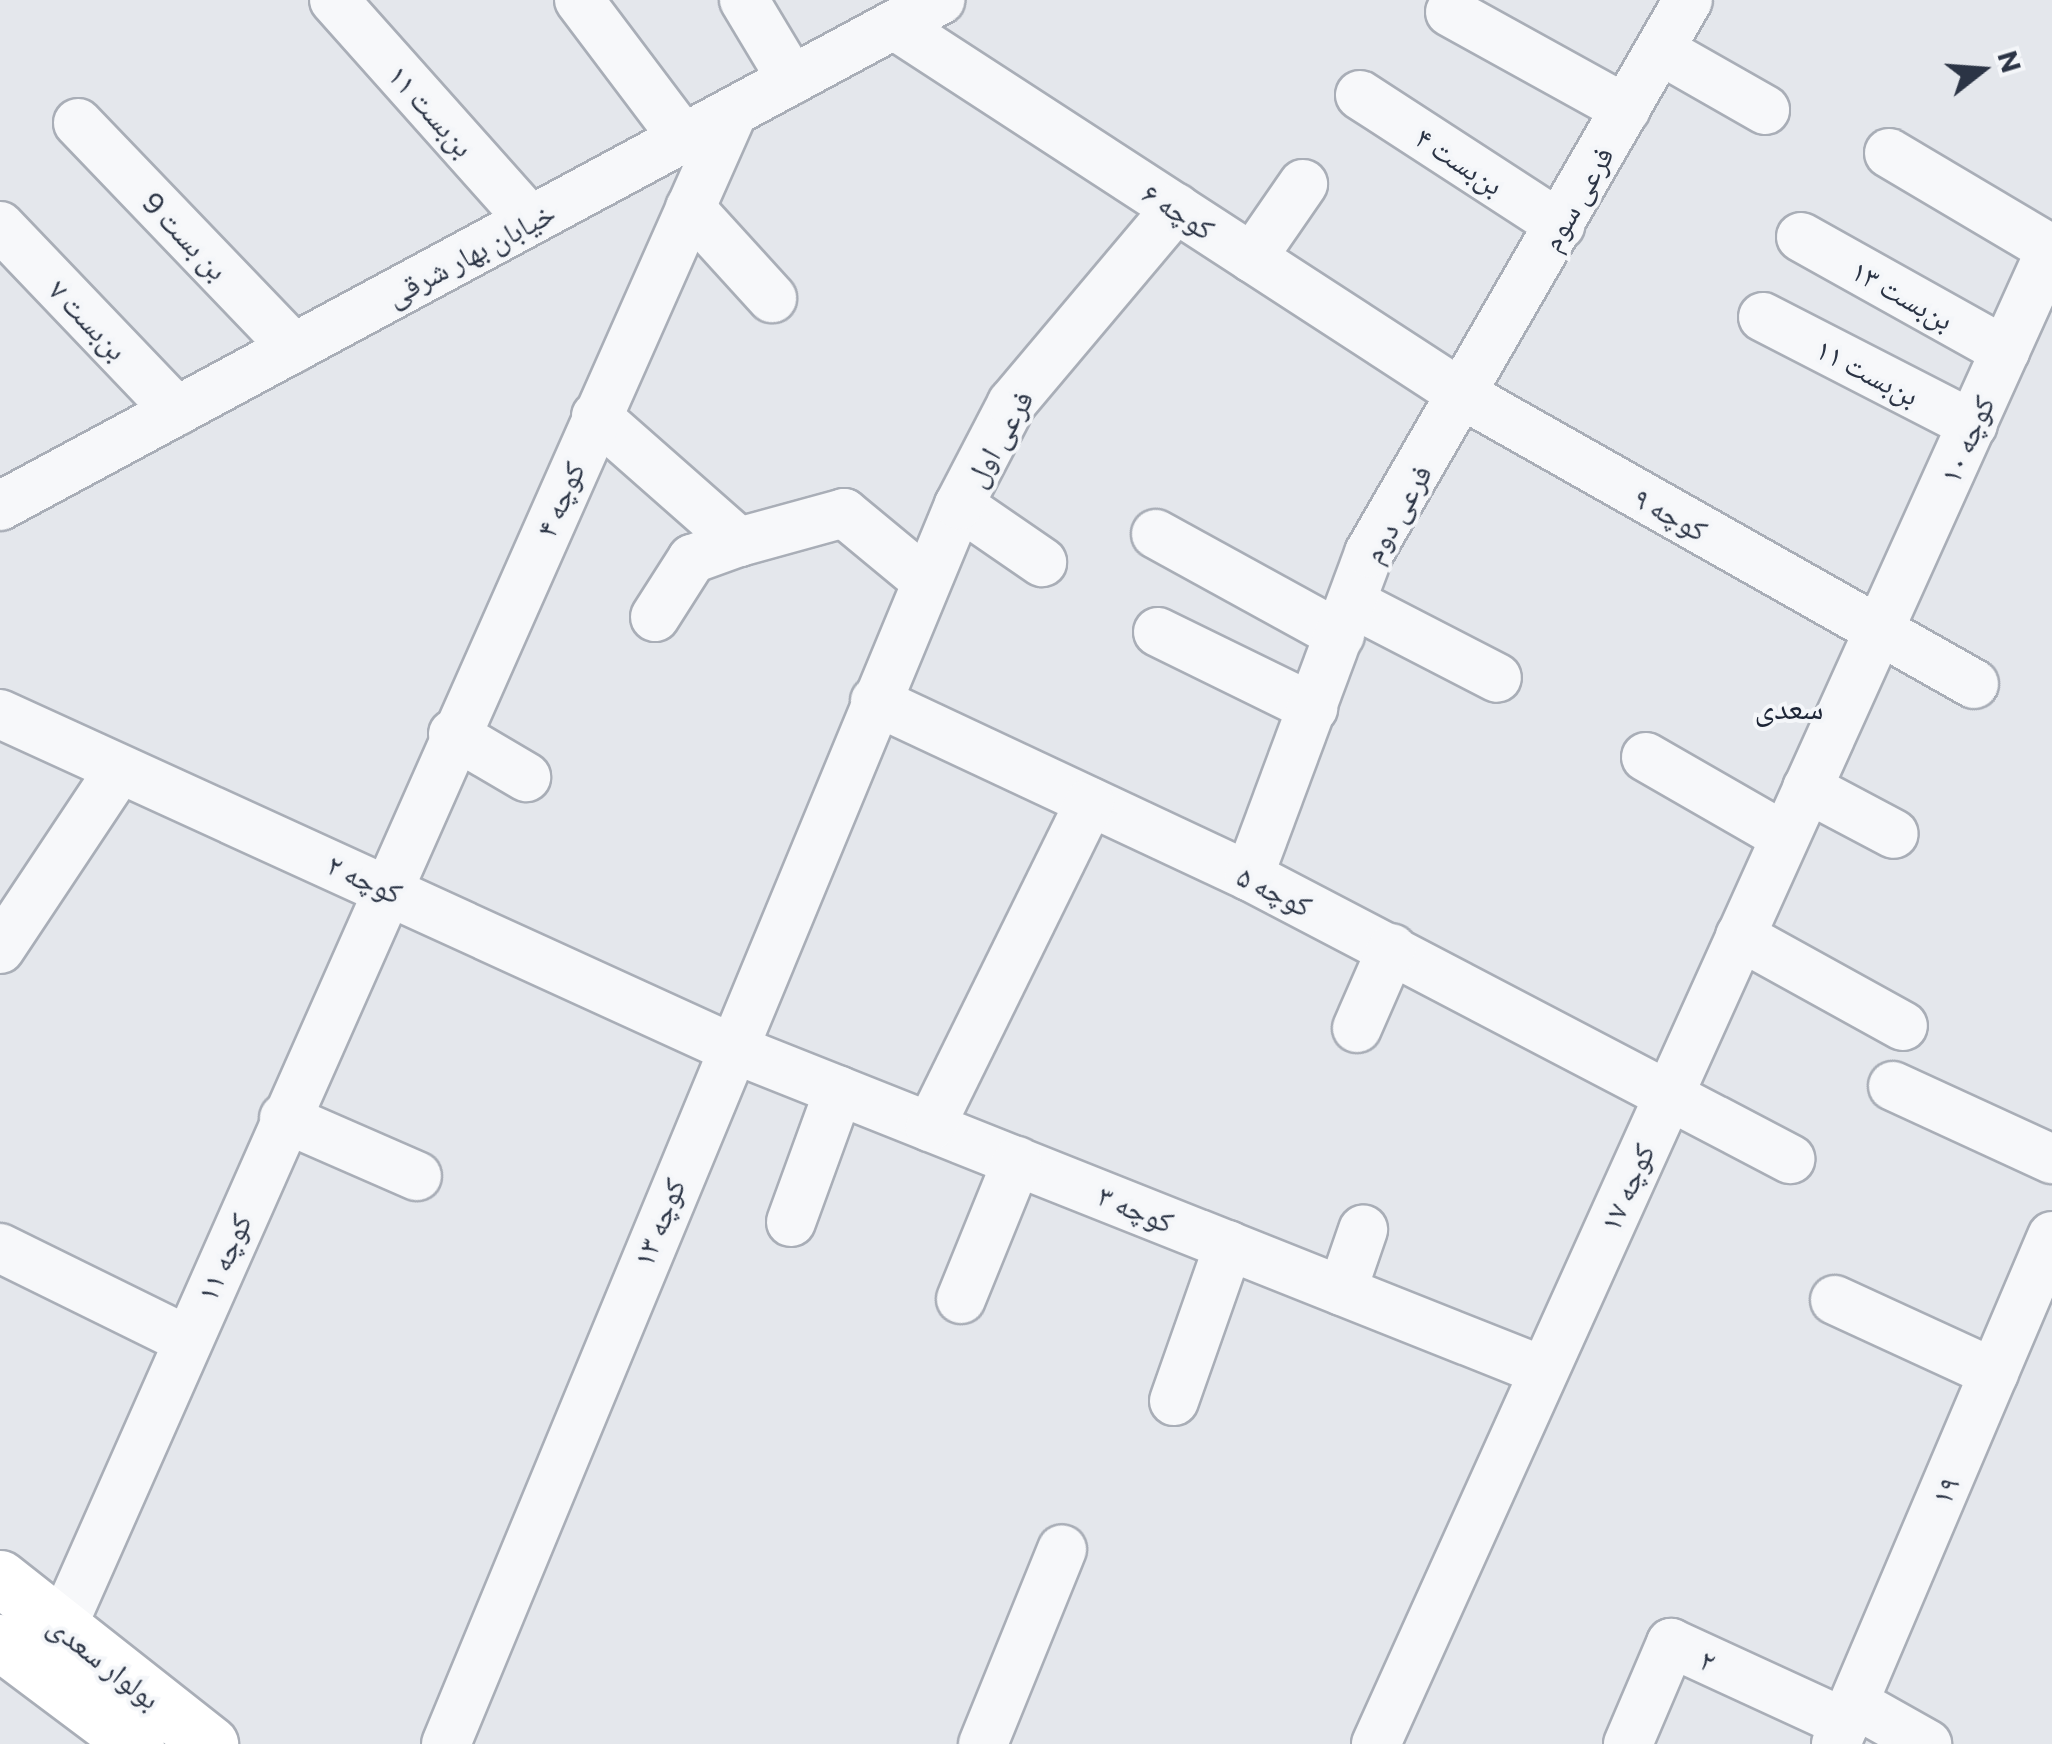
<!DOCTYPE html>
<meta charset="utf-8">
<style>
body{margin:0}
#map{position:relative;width:2052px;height:1744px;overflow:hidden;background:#e4e7ec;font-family:Commissioner,"Noto Naskh Arabic",sans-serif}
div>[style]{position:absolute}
.roads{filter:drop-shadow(2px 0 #a9aeb7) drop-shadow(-2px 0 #a9aeb7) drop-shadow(0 2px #a9aeb7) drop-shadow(0 -2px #a9aeb7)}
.minor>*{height:48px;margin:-24px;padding:0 24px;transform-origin:24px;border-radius:24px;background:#f7f8fa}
.secondary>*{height:55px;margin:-27.5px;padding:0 27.5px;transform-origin:27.5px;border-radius:27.5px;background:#fff}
span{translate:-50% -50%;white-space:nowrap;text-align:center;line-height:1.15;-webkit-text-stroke:8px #f4f6f9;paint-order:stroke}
.street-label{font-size:30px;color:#2b3445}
.neighbourhood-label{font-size:32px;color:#1d2536}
.north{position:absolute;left:1932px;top:20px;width:100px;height:100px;-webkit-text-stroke:8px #f4f6f9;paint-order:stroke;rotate:73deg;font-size:28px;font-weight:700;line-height:40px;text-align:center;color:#2b3445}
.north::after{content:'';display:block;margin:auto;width:35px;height:45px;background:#2b3445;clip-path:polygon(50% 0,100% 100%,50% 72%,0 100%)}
</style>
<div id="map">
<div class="roads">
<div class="minor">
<i style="left:334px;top:0;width:295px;rotate:48.3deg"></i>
<i style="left:579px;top:0;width:173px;rotate:53deg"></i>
<i style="left:744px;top:0;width:93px;rotate:59deg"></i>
<i style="left:1450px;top:12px;width:201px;rotate:28.9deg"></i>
<i style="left:894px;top:25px;width:679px;rotate:33.03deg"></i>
<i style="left:1463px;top:395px;width:587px;rotate:29.49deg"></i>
<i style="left:1660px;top:50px;width:121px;rotate:29.7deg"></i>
<i style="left:1360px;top:95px;width:239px;rotate:33deg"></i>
<i style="left:78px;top:123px;width:312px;rotate:46.2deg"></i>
<i style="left:1889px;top:153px;width:188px;rotate:30.7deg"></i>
<i style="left:690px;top:208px;width:122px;rotate:47.7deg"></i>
<i style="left:0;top:226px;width:256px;rotate:46.3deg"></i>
<i style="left:1801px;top:237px;width:234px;rotate:29.2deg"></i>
<i style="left:1252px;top:258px;width:90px;rotate:-55.4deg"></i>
<i style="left:1763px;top:317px;width:236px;rotate:27.2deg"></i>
<i style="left:596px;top:416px;width:191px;rotate:41.4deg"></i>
<i style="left:739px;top:542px;width:109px;rotate:-15.4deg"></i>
<i style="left:844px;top:513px;width:105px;rotate:39.6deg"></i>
<i style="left:959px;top:505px;width:101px;rotate:34.5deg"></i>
<i style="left:0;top:506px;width:1068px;rotate:-28.29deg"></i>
<i style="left:1156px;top:534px;width:210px;rotate:28.8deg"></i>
<i style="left:1352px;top:603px;width:163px;rotate:27.3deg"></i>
<i style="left:655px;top:617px;width:69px;rotate:-57.5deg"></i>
<i style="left:692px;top:559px;width:50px;rotate:-19.9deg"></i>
<i style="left:1158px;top:632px;width:173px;rotate:26.1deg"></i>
<i style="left:875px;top:701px;width:413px;rotate:25.1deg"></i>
<i style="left:1249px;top:876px;width:611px;rotate:27.61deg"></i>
<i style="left:0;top:714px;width:801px;rotate:24.55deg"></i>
<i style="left:729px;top:1047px;width:876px;rotate:21.7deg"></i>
<i style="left:453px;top:734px;width:85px;rotate:30.5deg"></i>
<i style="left:1646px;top:757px;width:160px;rotate:29.9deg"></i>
<i style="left:1807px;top:788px;width:98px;rotate:27.9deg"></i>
<i style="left:1249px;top:876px;width:345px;rotate:-69.6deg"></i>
<i style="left:1369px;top:553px;width:638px;rotate:-60.02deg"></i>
<i style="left:1740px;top:936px;width:186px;rotate:28.9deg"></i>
<i style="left:0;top:949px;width:215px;rotate:-56.4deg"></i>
<i style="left:1357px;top:1028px;width:87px;rotate:-66.4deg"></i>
<i style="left:1893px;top:1086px;width:175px;rotate:24.7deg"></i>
<i style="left:284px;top:1118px;width:145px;rotate:23.6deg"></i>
<i style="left:930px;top:1127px;width:362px;rotate:-63.8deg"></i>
<i style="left:791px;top:1222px;width:140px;rotate:-70deg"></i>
<i style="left:0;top:1248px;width:208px;rotate:26.2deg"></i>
<i style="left:1342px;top:1291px;width:65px;rotate:-71deg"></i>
<i style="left:961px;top:1299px;width:149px;rotate:-67.9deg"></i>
<i style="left:1835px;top:1300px;width:175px;rotate:24.7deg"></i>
<i style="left:1174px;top:1401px;width:165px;rotate:-70.6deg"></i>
<i style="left:62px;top:1627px;width:1657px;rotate:-66.11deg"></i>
<i style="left:1854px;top:1703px;width:84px;rotate:29.3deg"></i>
<i style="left:446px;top:1744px;width:1341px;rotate:-67.51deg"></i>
<i style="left:959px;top:505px;width:115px;rotate:-62.5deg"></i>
<i style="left:1012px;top:403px;width:255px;rotate:-49.9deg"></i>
<i style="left:983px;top:1744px;width:210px;rotate:-67.9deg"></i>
<i style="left:1376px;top:1744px;width:1643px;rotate:-65.7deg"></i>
<i style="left:1628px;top:1744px;width:110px;rotate:-66.9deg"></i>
<i style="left:1671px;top:1643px;width:192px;rotate:24.7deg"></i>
<i style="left:1836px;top:1744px;width:552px;rotate:-66.96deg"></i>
</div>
<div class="secondary">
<i style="left:0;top:1578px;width:268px;rotate:38.3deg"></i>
<i style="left:0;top:1642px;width:170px;rotate:36.9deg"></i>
</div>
</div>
<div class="street-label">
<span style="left:432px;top:110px;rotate:48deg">بن‌بست ۱۱</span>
<span style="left:1460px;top:160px;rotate:33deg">بن‌بست ۴</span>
<span style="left:1576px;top:198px;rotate:-60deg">فرعی سوم</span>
<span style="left:1179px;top:210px;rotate:33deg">کوچه ۶</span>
<span style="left:186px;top:235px;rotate:46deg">بن بست 9</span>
<span style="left:470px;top:253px;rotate:-28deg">خیابان بهار شرقی</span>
<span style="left:1903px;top:294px;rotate:29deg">بن‌بست ۱۳</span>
<span style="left:89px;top:319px;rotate:46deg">بن‌بست ۷</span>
<span style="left:1868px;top:371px;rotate:27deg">بن‌بست ۱۱</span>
<span style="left:998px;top:438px;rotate:-60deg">فرعی اول</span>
<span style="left:1966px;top:439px;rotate:-66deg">کوچه ۱۰</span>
<span style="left:559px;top:499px;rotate:-66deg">کوچه ۴</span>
<span style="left:1396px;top:513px;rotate:-60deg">فرعی دوم</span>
<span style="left:1671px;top:513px;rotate:29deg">کوچه ۹</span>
<span style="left:365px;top:878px;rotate:24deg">کوچه ۲</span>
<span style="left:1275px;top:890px;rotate:26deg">کوچه ۵</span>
<span style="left:1626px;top:1187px;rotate:-66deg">کوچه ۱۷</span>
<span style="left:1136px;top:1208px;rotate:22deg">کوچه ۳</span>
<span style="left:658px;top:1222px;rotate:-68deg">کوچه ۱۳</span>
<span style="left:223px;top:1257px;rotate:-66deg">کوچه ۱۱</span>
<span style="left:1944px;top:1490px;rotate:-67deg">۱۹</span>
<span style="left:1708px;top:1660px;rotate:25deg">۲</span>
<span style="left:105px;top:1661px;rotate:38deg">بولوار سعدی</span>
</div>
<div class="neighbourhood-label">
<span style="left:1789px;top:706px">سعدی</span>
</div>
<div class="north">N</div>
</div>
